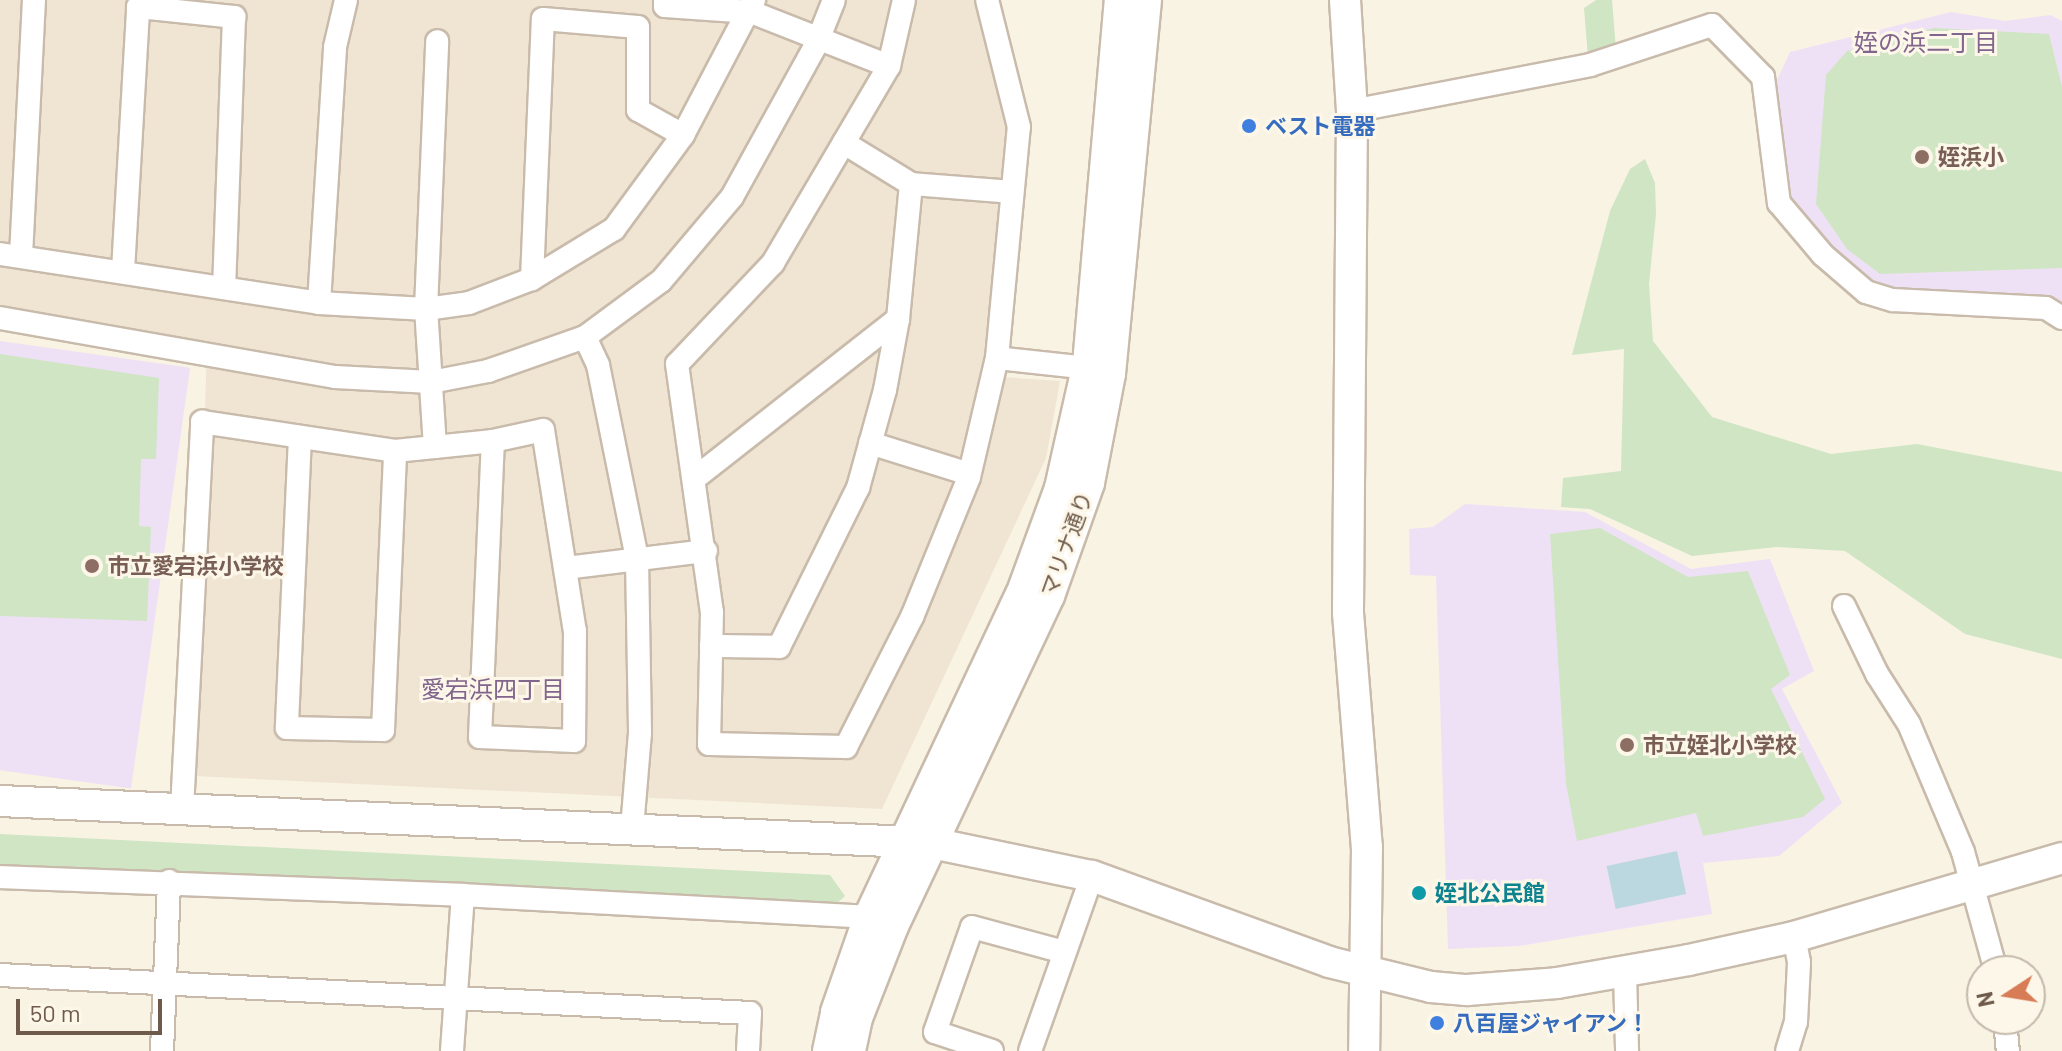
<!DOCTYPE html>
<meta charset="utf-8">
<style>
body{margin:0}
#map{position:relative;width:2062px;height:1051px;overflow:hidden;background:#f9f3e4;font-family:Barlow,"Noto Sans JP",sans-serif}
div>[style]{position:absolute}
.residential>*{inset:0;background:#f0e5d3}
.education>*{inset:0;background:#efe1f5;transform-origin:0 0}
.green>*{inset:0;background:#cfe5c4}
.water>*{inset:0;background:#bbd8e0;transform-origin:0 0}
.roads{filter:drop-shadow(2px 0 #c9bbab) drop-shadow(-2px 0 #c9bbab) drop-shadow(0 2px #c9bbab) drop-shadow(0 -2px #c9bbab)}
.street>*{height:22px;margin:-11px;padding:0 11px;transform-origin:11px;border-radius:11px;background:#fff}
.secondary>*{height:30px;margin:-15px;padding:0 15px;transform-origin:15px;border-radius:15px;background:#fff}
.dots>*{width:22px;height:22px;translate:-50% -50%;box-sizing:border-box;border:4px solid #fdf7e9;border-radius:50%}
span{translate:-50% -50%;white-space:nowrap;text-align:center;line-height:1.15;-webkit-text-stroke:6px #fdf7e9;paint-order:stroke}
.shop-label{font-size:22px;color:#366cbe;font-weight:700}
.left{translate:0 -50%;text-align:left}
.education-label{font-size:22px;color:#785e54;font-weight:700}
.street-label{font-size:22px;color:#6f5b4c}
.culture-label{font-size:22px;color:#0d838f;font-weight:700}
.neighbourhood-label{font-size:24px;color:#81658c}
.north{position:absolute;left:1966px;top:955px;width:80px;height:80px;box-sizing:border-box;background:#fdf7e9;border:2px solid #c4b9aa;border-radius:50%;rotate:258deg;font-size:22px;font-weight:700;line-height:32px;text-align:center;color:#6f5b4c}
.north::after{content:'';display:block;margin:auto;width:28px;height:36px;background:#d77c55;clip-path:polygon(50% 0,100% 100%,50% 72%,0 100%)}
.scale{position:absolute;left:16px;top:999px;width:146px;height:36px;box-sizing:border-box;border:4px solid #6f5b4c;border-top:0;padding-left:10px;font-size:24px;line-height:28px;white-space:nowrap;color:#6f5b4c;-webkit-text-stroke:6px #fdf7e9;paint-order:stroke}
</style>
<div id="map">
<div class="residential">
<i style="clip-path:polygon(0 0,1001px 0,1031px 131px,1002px 377px,1060px 381px,1046px 458px,882px 809px,194px 776px,207px 344px,0 312px)"></i>
</div>
<div class="education">
<i style="clip-path:polygon(1951px 12px,2005px 21px,2050px 15px,2062px 21px,2062px 309px,1867px 286px,1797px 212px,1790px 196px,1775px 117px,1776px 82px,1790px 52px)"></i>
<i style="left:0;top:341px;width:192px;height:425px;rotate:8deg"></i>
<i style="clip-path:polygon(1465px 504px,1585px 512px,1691px 569px,1770px 559px,1814px 671px,1782px 689px,1842px 803px,1779px 856px,1703px 863px,1712px 914px,1519px 946px,1448px 949px,1436px 576px,1410px 575px,1409px 529px,1433px 527px)"></i>
</div>
<div class="green">
<i style="clip-path:polygon(1596px 0,1612px 0,1616px 50px,1588px 57px,1584px 8px)"></i>
<i style="clip-path:polygon(1934px 28px,2049px 34px,2062px 87px,2062px 268px,1880px 274px,1847px 249px,1816px 204px,1826px 75px,1847px 51px)"></i>
<i style="clip-path:polygon(1645px 159px,1655px 183px,1656px 214px,1649px 284px,1653px 341px,1712px 417px,1831px 454px,1917px 444px,2062px 472px,2062px 659px,1965px 634px,1845px 551px,1776px 547px,1692px 556px,1590px 509px,1561px 507px,1563px 478px,1621px 471px,1624px 349px,1572px 355px,1610px 211px,1630px 169px)"></i>
<i style="clip-path:polygon(0 354px,159px 378px,156px 459px,141px 459px,139px 526px,151px 527px,147px 621px,0 616px)"></i>
<i style="clip-path:polygon(1600px 528px,1688px 577px,1748px 571px,1790px 675px,1771px 689px,1825px 799px,1803px 817px,1703px 836px,1696px 813px,1577px 841px,1566px 784px,1550px 534px)"></i>
<i style="clip-path:polygon(0 834px,830px 875px,845px 896px,835px 905px,0 868px)"></i>
</div>
<div class="water">
<i style="left:1677px;top:851px;width:44px;height:72px;rotate:78deg"></i>
</div>
<div class="roads">
<div class="street">
<i style="left:665px;top:0;width:6px;rotate:90deg"></i>
<i style="left:665px;top:6px;width:86px;rotate:4deg"></i>
<i style="left:751px;top:12px;width:148px;rotate:21.4deg"></i>
<i style="left:904px;top:0;width:68px;rotate:102.8deg"></i>
<i style="left:889px;top:66px;width:229px;rotate:120.5deg"></i>
<i style="left:773px;top:263px;width:139px;rotate:133.5deg"></i>
<i style="left:677px;top:364px;width:250px;rotate:82deg"></i>
<i style="left:712px;top:612px;width:132px;rotate:91.3deg"></i>
<i style="left:709px;top:744px;width:137px;rotate:1.3deg"></i>
<i style="left:846px;top:747px;width:146px;rotate:-63.1deg"></i>
<i style="left:912px;top:617px;width:151px;rotate:-67.8deg"></i>
<i style="left:969px;top:477px;width:122px;rotate:-76.8deg"></i>
<i style="left:997px;top:358px;width:232px;rotate:-84.6deg"></i>
<i style="left:1019px;top:127px;width:131px;rotate:-104.1deg"></i>
<i style="left:1352px;top:111px;width:242px;rotate:-10.9deg"></i>
<i style="left:1590px;top:65px;width:128px;rotate:-18.2deg"></i>
<i style="left:1712px;top:25px;width:73px;rotate:45.6deg"></i>
<i style="left:1763px;top:77px;width:127px;rotate:82.8deg"></i>
<i style="left:1779px;top:203px;width:68px;rotate:49.8deg"></i>
<i style="left:1823px;top:255px;width:57px;rotate:40.7deg"></i>
<i style="left:1866px;top:292px;width:28px;rotate:17deg"></i>
<i style="left:1893px;top:300px;width:153px;rotate:3deg"></i>
<i style="left:2046px;top:308px;width:19px;rotate:32deg"></i>
<i style="left:911px;top:184px;width:101px;rotate:4.5deg"></i>
<i style="left:0;top:254px;width:323px;rotate:8.7deg"></i>
<i style="left:319px;top:303px;width:107px;rotate:3.2deg"></i>
<i style="left:426px;top:309px;width:43px;rotate:-7.9deg"></i>
<i style="left:469px;top:303px;width:67px;rotate:-20.9deg"></i>
<i style="left:532px;top:279px;width:96px;rotate:-31.4deg"></i>
<i style="left:614px;top:229px;width:117px;rotate:-53.7deg"></i>
<i style="left:683px;top:135px;width:153px;rotate:-62.3deg"></i>
<i style="left:21px;top:256px;width:256px;rotate:-87.1deg"></i>
<i style="left:123px;top:271px;width:264px;rotate:-86.7deg"></i>
<i style="left:138px;top:7px;width:97px;rotate:5.9deg"></i>
<i style="left:234px;top:17px;width:270px;rotate:92.1deg"></i>
<i style="left:532px;top:279px;width:260px;rotate:-87.6deg"></i>
<i style="left:543px;top:19px;width:95px;rotate:4.8deg"></i>
<i style="left:638px;top:27px;width:83px;rotate:90deg"></i>
<i style="left:638px;top:110px;width:51px;rotate:29.1deg"></i>
<i style="left:319px;top:303px;width:256px;rotate:-86.4deg"></i>
<i style="left:335px;top:47px;width:48px;rotate:-76.8deg"></i>
<i style="left:0;top:318px;width:340px;rotate:10deg"></i>
<i style="left:335px;top:377px;width:96px;rotate:3deg"></i>
<i style="left:431px;top:382px;width:58px;rotate:-10.9deg"></i>
<i style="left:488px;top:371px;width:103px;rotate:-19.3deg"></i>
<i style="left:585px;top:337px;width:94px;rotate:-36.4deg"></i>
<i style="left:661px;top:281px;width:110px;rotate:-49.8deg"></i>
<i style="left:732px;top:197px;width:174px;rotate:-61.1deg"></i>
<i style="left:816px;top:45px;width:48px;rotate:-68.2deg"></i>
<i style="left:585px;top:337px;width:31px;rotate:65deg"></i>
<i style="left:598px;top:365px;width:198px;rotate:78.6deg"></i>
<i style="left:637px;top:559px;width:174px;rotate:89deg"></i>
<i style="left:640px;top:733px;width:96px;rotate:94.8deg"></i>
<i style="left:997px;top:358px;width:103px;rotate:6.2deg"></i>
<i style="left:543px;top:430px;width:204px;rotate:81deg"></i>
<i style="left:575px;top:631px;width:110px;rotate:90.5deg"></i>
<i style="left:574px;top:741px;width:94px;rotate:-177.6deg"></i>
<i style="left:480px;top:737px;width:296px;rotate:-87.5deg"></i>
<i style="left:493px;top:441px;width:51px;rotate:-12.4deg"></i>
<i style="left:300px;top:437px;width:291px;rotate:92.6deg"></i>
<i style="left:287px;top:728px;width:96px;rotate:1.2deg"></i>
<i style="left:383px;top:730px;width:279px;rotate:-87.5deg"></i>
<i style="left:870px;top:443px;width:104px;rotate:17.4deg"></i>
<i style="left:435px;top:447px;width:138px;rotate:-93.7deg"></i>
<i style="left:426px;top:309px;width:268px;rotate:-87.6deg"></i>
<i style="left:695px;top:478px;width:258px;rotate:-38.1deg"></i>
<i style="left:565px;top:568px;width:142px;rotate:-6.9deg"></i>
<i style="left:1844px;top:606px;width:76px;rotate:64.1deg"></i>
<i style="left:1877px;top:674px;width:59px;rotate:57.4deg"></i>
<i style="left:1909px;top:724px;width:139px;rotate:67.1deg"></i>
<i style="left:1963px;top:852px;width:123px;rotate:74.5deg"></i>
<i style="left:711px;top:646px;width:68px;rotate:0.8deg"></i>
<i style="left:779px;top:647px;width:178px;rotate:-63.6deg"></i>
<i style="left:858px;top:488px;width:102px;rotate:-74.6deg"></i>
<i style="left:885px;top:390px;width:72px;rotate:-79.6deg"></i>
<i style="left:898px;top:319px;width:136px;rotate:-84.5deg"></i>
<i style="left:911px;top:184px;width:79px;rotate:-148.5deg"></i>
<i style="left:182px;top:809px;width:388px;rotate:-87deg"></i>
<i style="left:202px;top:422px;width:195px;rotate:8.5deg"></i>
<i style="left:395px;top:451px;width:99px;rotate:-5.8deg"></i>
<i style="left:0;top:877px;width:463px;rotate:2.2deg"></i>
<i style="left:463px;top:895px;width:407px;rotate:3.1deg"></i>
<i style="left:1625px;top:972px;width:79px;rotate:88.5deg"></i>
<i style="left:0;top:975px;width:751px;rotate:2.9deg"></i>
<i style="left:750px;top:1013px;width:38px;rotate:93deg"></i>
<i style="left:2005px;top:1019px;width:32px;rotate:85deg"></i>
<i style="left:162px;top:1051px;width:170px;rotate:-87.6deg"></i>
<i style="left:452px;top:1051px;width:156px;rotate:-86deg"></i>
<i style="left:992px;top:1051px;width:60px;rotate:-161.6deg"></i>
<i style="left:935px;top:1032px;width:111px;rotate:-70.6deg"></i>
<i style="left:972px;top:927px;width:95px;rotate:15.2deg"></i>
<i style="left:1030px;top:1051px;width:186px;rotate:-70.5deg"></i>
<i style="left:1787px;top:1051px;width:30px;rotate:-73deg"></i>
<i style="left:1796px;top:1022px;width:60px;rotate:-87.1deg"></i>
<i style="left:1799px;top:962px;width:25px;rotate:-101deg"></i>
</div>
<div class="secondary">
<i style="left:1345px;top:0;width:111px;rotate:86.4deg"></i>
<i style="left:1352px;top:111px;width:502px;rotate:90.46deg"></i>
<i style="left:1348px;top:613px;width:235px;rotate:85.4deg"></i>
<i style="left:1367px;top:847px;width:204px;rotate:90.8deg"></i>
<i style="left:0;top:801px;width:933px;rotate:2.58deg"></i>
<i style="left:932px;top:843px;width:163px;rotate:11.7deg"></i>
<i style="left:1092px;top:876px;width:252px;rotate:19.9deg"></i>
<i style="left:1329px;top:962px;width:105px;rotate:13.8deg"></i>
<i style="left:1431px;top:987px;width:36px;rotate:5deg"></i>
<i style="left:1467px;top:990px;width:90px;rotate:-4.4deg"></i>
<i style="left:1557px;top:983px;width:134px;rotate:-9.9deg"></i>
<i style="left:1689px;top:960px;width:107px;rotate:-12.4deg"></i>
<i style="left:1794px;top:937px;width:279px;rotate:-16.4deg"></i>
<i style="left:828px;top:1051px;width:40px;rotate:-78deg"></i>
<i style="left:836px;top:1012px;width:101px;rotate:-70.8deg"></i>
<i style="left:869px;top:917px;width:365px;rotate:-64.8deg"></i>
<i style="left:1024px;top:587px;width:105px;rotate:-70deg"></i>
<i style="left:1060px;top:488px;width:127px;rotate:-77.3deg"></i>
<i style="left:1088px;top:364px;width:365px;rotate:-85deg"></i>
<i style="left:850px;top:1051px;width:34px;rotate:-78deg"></i>
<i style="left:857px;top:1018px;width:99px;rotate:-68.6deg"></i>
<i style="left:893px;top:926px;width:365px;rotate:-64.7deg"></i>
<i style="left:1049px;top:596px;width:120px;rotate:-70.5deg"></i>
<i style="left:1089px;top:483px;width:111px;rotate:-79.1deg"></i>
<i style="left:1110px;top:374px;width:376px;rotate:-84.5deg"></i>
</div>
</div>
<div class="dots">
<i style="left:1249px;top:126px;background:#3f7fe0"></i>
<i style="left:1922px;top:157px;background:#8d6e63"></i>
<i style="left:92px;top:566px;background:#8d6e63"></i>
<i style="left:1627px;top:745px;background:#8d6e63"></i>
<i style="left:1419px;top:893px;background:#0f9aa8"></i>
<i style="left:1437px;top:1023px;background:#3f7fe0"></i>
</div>
<div class="shop-label">
<span class="left" style="left:1265px;top:126px">ベスト電器</span>
<span class="left" style="left:1453px;top:1023px">八百屋ジャイアン！</span>
</div>
<div class="education-label">
<span class="left" style="left:1938px;top:157px">姪浜小</span>
<span class="left" style="left:108px;top:566px">市立愛宕浜小学校</span>
<span class="left" style="left:1643px;top:745px">市立姪北小学校</span>
</div>
<div class="street-label">
<span style="left:1066px;top:544px;rotate:-70deg">マリナ通り</span>
</div>
<div class="culture-label">
<span class="left" style="left:1435px;top:893px">姪北公民館</span>
</div>
<div class="neighbourhood-label">
<span style="left:1926px;top:42px">姪の浜二丁目</span>
<span style="left:493px;top:689px">愛宕浜四丁目</span>
</div>
<div class="north">N</div>
<div class="scale">50 m</div>
</div>
